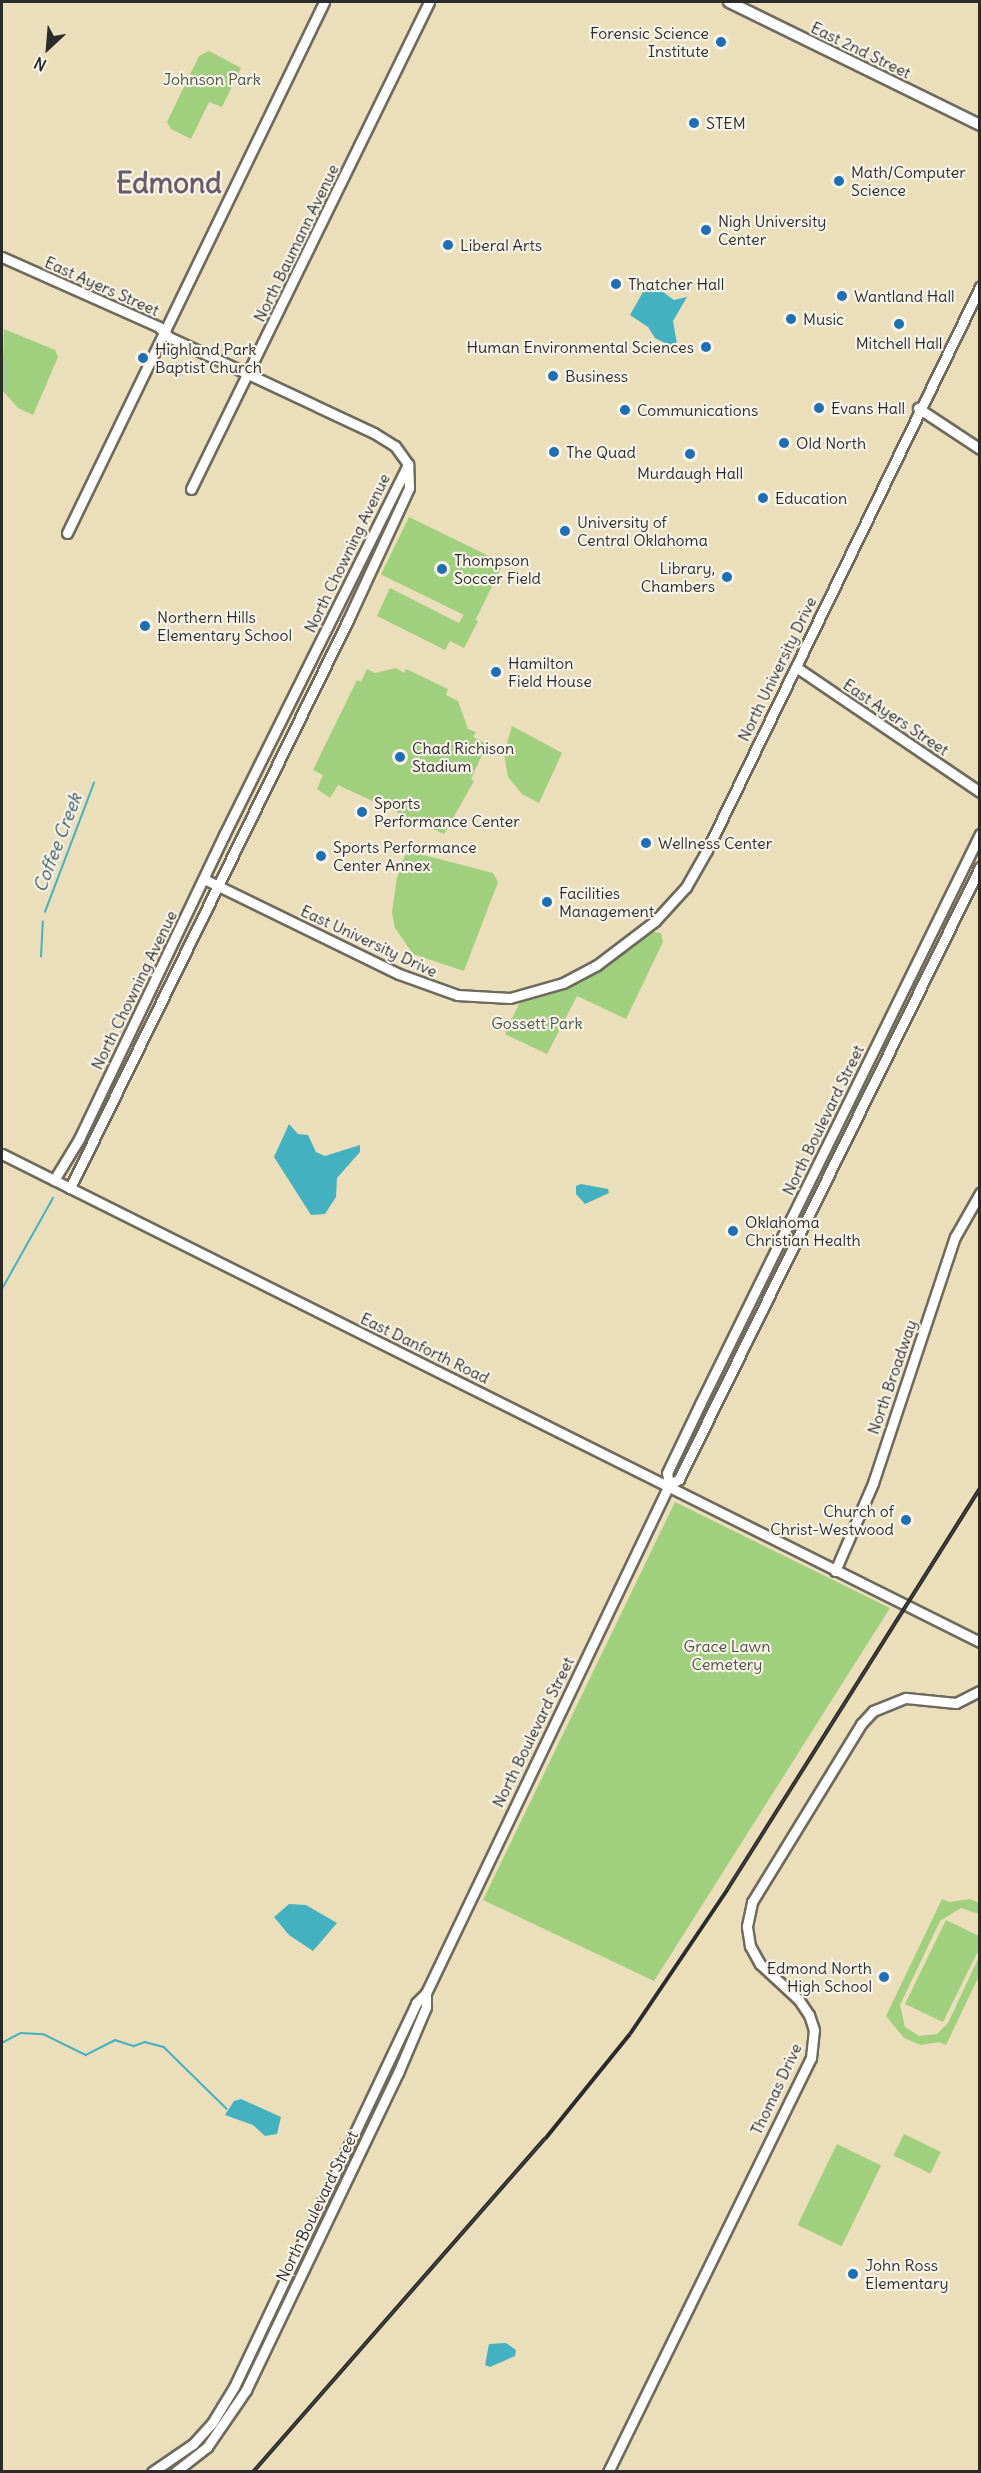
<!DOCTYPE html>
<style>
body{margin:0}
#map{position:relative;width:981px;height:2473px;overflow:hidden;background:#ebdeba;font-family:Delius,sans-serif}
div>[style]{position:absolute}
.green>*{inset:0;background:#a0cf7d;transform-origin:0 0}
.water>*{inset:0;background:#44b1c1}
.stream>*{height:1.5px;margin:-0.75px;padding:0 0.75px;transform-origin:0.75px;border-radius:0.75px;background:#44b1c1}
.roads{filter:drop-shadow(2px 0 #6e6a5d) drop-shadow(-2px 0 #6e6a5d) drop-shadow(0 2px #6e6a5d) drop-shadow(0 -2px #6e6a5d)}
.secondary>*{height:9px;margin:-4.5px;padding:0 4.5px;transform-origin:4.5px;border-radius:4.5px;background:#fff}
.primary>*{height:10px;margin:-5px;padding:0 5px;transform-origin:5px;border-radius:5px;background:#fff}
.rail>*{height:4px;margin-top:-2px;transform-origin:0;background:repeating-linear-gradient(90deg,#f7f3e8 0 4.5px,#2b2b2b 0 9px);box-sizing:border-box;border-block:2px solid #2b2b2b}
.dots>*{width:16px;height:16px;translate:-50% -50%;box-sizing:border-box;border:3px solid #f7f3e8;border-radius:50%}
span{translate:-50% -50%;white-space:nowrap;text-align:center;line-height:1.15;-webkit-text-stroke:4.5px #f7f3e8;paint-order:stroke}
.poi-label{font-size:16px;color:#2b2b2b}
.right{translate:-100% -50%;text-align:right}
.left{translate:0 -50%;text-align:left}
.street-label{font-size:16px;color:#2b2b2b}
.park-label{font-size:16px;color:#485440}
.water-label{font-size:18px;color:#345a60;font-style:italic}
.town-label{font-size:28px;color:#6a5a67;font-weight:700}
.frame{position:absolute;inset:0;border:3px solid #2b2b2b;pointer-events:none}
.north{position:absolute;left:18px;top:18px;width:60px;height:60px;-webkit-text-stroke:4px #f7f3e8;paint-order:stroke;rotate:206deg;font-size:16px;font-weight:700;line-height:24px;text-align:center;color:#2b2b2b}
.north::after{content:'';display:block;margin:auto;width:21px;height:27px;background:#2b2b2b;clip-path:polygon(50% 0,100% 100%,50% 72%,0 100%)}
</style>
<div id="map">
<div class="green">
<i style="clip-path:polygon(209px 51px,241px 68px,222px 107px,209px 102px,191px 139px,171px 129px,167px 122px,199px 56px)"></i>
<i style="clip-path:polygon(4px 329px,55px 350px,58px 357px,33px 415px,18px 408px,2px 390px)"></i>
<i style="left:409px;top:517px;width:105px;height:64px;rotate:26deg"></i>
<i style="clip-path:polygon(390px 588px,459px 623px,464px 614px,478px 621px,464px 648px,450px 641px,445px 650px,377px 616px)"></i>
<i style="clip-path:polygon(396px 668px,404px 673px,406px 669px,448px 689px,446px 695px,458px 701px,468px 729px,476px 732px,473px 737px,487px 744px,471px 779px,474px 781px,444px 834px,338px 785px,330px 798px,317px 789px,323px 775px,313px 770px,357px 680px,361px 682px,367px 669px,375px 673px)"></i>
<i style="clip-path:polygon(512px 726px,562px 753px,539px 803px,522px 794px,508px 777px,504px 754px)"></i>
<i style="clip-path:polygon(412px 852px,493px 873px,498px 882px,464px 971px,413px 954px,395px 928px,392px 912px,397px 878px,405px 855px)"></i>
<i style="clip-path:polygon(652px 932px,661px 933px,663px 942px,626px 1019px,577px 996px,547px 1054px,505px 1034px,520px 1002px,570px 988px)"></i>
<i style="clip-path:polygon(675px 1502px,890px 1608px,654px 1981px,483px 1900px)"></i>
<i style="clip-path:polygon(942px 1899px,949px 1902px,970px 1899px,979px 1903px,979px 1914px,961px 1908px,940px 1921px,900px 2005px,905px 2027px,919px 2036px,937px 2034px,948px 2023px,979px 1957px,979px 1976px,946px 2045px,939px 2042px,921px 2045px,904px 2038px,886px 2016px)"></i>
<i style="clip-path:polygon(946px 1920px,979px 1936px,980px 1947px,943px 2022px,905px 2004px)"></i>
<i style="left:904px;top:2134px;width:41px;height:24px;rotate:26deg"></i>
<i style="left:837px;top:2144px;width:49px;height:90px;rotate:26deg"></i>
</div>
<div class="water">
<i style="clip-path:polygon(649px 291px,663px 292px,674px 300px,687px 297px,673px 321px,677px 344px,673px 347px,655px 338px,648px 327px,630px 315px,643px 292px)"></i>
<i style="clip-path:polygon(289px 1124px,298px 1134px,308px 1135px,316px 1152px,325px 1156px,360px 1145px,360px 1152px,337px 1178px,336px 1197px,325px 1214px,311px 1215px,274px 1157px)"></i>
<i style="clip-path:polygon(581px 1184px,608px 1189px,609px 1193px,585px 1204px,576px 1194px,576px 1186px)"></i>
<i style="clip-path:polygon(289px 1904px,306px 1905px,337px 1923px,313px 1951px,289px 1935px,274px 1917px)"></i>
<i style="clip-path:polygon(241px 2099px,281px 2117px,277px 2134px,265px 2136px,253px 2125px,225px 2115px,234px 2101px)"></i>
<i style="clip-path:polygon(506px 2343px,516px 2350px,515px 2356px,490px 2367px,485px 2365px,489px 2344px)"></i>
</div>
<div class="stream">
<i style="left:45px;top:912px;width:138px;rotate:-69.2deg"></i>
<i style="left:41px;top:957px;width:35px;rotate:-87deg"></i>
<i style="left:2px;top:1289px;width:104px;rotate:-60.7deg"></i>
<i style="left:2px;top:2043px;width:21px;rotate:-28deg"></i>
<i style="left:21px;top:2033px;width:22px;rotate:3deg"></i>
<i style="left:43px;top:2034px;width:48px;rotate:26deg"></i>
<i style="left:86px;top:2055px;width:33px;rotate:-27deg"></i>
<i style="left:115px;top:2040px;width:20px;rotate:18deg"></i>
<i style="left:134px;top:2046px;width:12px;rotate:-20deg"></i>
<i style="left:145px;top:2042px;width:20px;rotate:15deg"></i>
<i style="left:164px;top:2047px;width:88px;rotate:44.5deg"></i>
</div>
<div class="roads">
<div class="secondary">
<i style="left:2px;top:257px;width:172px;rotate:24deg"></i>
<i style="left:159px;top:327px;width:14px;rotate:45deg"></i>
<i style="left:169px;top:337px;width:226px;rotate:25.1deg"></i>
<i style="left:374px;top:433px;width:25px;rotate:32deg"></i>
<i style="left:395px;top:446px;width:22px;rotate:54deg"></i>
<i style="left:918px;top:408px;width:74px;rotate:33.5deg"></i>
<i style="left:191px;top:489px;width:542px;rotate:-63.95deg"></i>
<i style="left:67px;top:533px;width:590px;rotate:-64.17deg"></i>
<i style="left:796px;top:667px;width:222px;rotate:34.2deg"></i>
<i style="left:204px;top:879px;width:217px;rotate:26deg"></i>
<i style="left:399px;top:974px;width:62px;rotate:19.9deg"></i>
<i style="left:457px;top:995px;width:53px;rotate:3.2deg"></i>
<i style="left:510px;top:998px;width:55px;rotate:-15.8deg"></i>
<i style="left:563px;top:983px;width:38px;rotate:-28deg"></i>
<i style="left:597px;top:965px;width:73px;rotate:-37.2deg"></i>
<i style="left:655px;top:921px;width:46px;rotate:-47.6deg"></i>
<i style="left:686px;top:887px;width:43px;rotate:-60.4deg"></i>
<i style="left:707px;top:850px;width:626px;rotate:-64.13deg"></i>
<i style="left:2px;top:1154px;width:1093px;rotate:26.52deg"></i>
<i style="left:54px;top:1180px;width:48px;rotate:-58.6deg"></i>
<i style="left:79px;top:1139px;width:337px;rotate:-64.5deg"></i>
<i style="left:224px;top:835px;width:414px;rotate:-63.6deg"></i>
<i style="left:70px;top:1188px;width:632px;rotate:-63.92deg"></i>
<i style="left:348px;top:620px;width:145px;rotate:-65.2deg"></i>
<i style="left:409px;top:488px;width:24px;rotate:-92deg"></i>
<i style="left:669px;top:1485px;width:12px;rotate:-99deg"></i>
<i style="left:667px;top:1473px;width:76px;rotate:-64.4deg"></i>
<i style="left:700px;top:1404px;width:635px;rotate:-63.84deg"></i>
<i style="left:835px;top:1571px;width:96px;rotate:-66.6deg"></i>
<i style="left:873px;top:1483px;width:259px;rotate:-71.6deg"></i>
<i style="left:955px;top:1237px;width:51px;rotate:-60.4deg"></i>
<i style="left:152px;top:2472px;width:50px;rotate:-34.3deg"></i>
<i style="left:193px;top:2444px;width:28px;rotate:-48deg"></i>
<i style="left:212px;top:2423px;width:42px;rotate:-58.6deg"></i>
<i style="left:234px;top:2387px;width:425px;rotate:-64.6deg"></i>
<i style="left:416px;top:2003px;width:14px;rotate:-45deg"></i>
<i style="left:426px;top:1993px;width:563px;rotate:-64.44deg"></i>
<i style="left:669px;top:1485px;width:12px;rotate:-31deg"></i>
<i style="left:679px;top:1479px;width:682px;rotate:-63.81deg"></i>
<i style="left:175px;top:2472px;width:41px;rotate:-38deg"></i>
<i style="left:207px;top:2447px;width:69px;rotate:-55.6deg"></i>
<i style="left:246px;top:2390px;width:352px;rotate:-64.4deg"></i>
<i style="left:398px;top:2073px;width:72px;rotate:-67deg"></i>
<i style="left:426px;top:2007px;width:14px;rotate:-90deg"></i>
<i style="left:608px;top:2472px;width:461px;rotate:-63.9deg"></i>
<i style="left:811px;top:2058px;width:28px;rotate:-84deg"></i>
<i style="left:814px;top:2030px;width:16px;rotate:-108deg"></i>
<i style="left:809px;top:2015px;width:18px;rotate:-124deg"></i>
<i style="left:799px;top:2000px;width:53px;rotate:-137.3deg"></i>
<i style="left:760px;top:1964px;width:21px;rotate:-119deg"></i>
<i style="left:750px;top:1946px;width:20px;rotate:-99deg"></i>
<i style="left:747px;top:1926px;width:25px;rotate:-78deg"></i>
<i style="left:752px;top:1902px;width:209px;rotate:-58.5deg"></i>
<i style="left:861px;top:1724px;width:18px;rotate:-47deg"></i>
<i style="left:873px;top:1711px;width:35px;rotate:-22deg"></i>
<i style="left:906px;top:1698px;width:50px;rotate:5.7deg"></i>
<i style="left:956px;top:1703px;width:27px;rotate:-27deg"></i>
</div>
<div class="primary">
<i style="left:729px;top:2px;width:280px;rotate:26.1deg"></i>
</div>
</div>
<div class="rail">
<i style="left:253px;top:2472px;width:443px;rotate:-48.8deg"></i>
<i style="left:545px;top:2139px;width:135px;rotate:-51deg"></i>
<i style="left:630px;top:2034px;width:174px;rotate:-56deg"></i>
<i style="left:727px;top:1890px;width:474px;rotate:-57.8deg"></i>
</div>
<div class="dots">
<i style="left:721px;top:42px;background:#1f6fb2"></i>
<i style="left:694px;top:123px;background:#1f6fb2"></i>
<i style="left:839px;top:181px;background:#1f6fb2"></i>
<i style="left:706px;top:230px;background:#1f6fb2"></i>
<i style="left:448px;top:245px;background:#1f6fb2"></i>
<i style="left:616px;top:284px;background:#1f6fb2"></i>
<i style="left:842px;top:296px;background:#1f6fb2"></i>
<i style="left:791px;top:319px;background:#1f6fb2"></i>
<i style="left:899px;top:324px;background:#1f6fb2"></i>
<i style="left:706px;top:347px;background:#1f6fb2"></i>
<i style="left:143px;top:358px;background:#1f6fb2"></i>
<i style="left:553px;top:376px;background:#1f6fb2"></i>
<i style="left:819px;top:408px;background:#1f6fb2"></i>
<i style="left:625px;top:410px;background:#1f6fb2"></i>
<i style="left:784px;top:443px;background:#1f6fb2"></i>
<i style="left:554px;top:452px;background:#1f6fb2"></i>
<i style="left:690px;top:454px;background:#1f6fb2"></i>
<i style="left:763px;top:498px;background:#1f6fb2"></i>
<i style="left:565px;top:531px;background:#1f6fb2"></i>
<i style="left:442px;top:569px;background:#1f6fb2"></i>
<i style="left:727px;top:577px;background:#1f6fb2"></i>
<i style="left:145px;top:626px;background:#1f6fb2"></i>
<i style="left:496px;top:672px;background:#1f6fb2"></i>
<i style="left:400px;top:757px;background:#1f6fb2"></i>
<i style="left:362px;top:812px;background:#1f6fb2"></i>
<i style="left:646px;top:843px;background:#1f6fb2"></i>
<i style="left:321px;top:856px;background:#1f6fb2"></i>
<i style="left:547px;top:902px;background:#1f6fb2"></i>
<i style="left:733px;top:1231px;background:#1f6fb2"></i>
<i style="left:906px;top:1520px;background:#1f6fb2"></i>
<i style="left:884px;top:1977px;background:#1f6fb2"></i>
<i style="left:853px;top:2274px;background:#1f6fb2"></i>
</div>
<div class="poi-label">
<span class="right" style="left:709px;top:42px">Forensic Science<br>Institute</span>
<span class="left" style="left:706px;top:123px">STEM</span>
<span class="left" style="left:851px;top:181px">Math/Computer<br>Science</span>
<span class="left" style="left:718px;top:230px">Nigh University<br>Center</span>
<span class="left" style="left:460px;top:245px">Liberal Arts</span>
<span class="left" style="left:628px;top:284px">Thatcher Hall</span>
<span class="left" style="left:854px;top:296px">Wantland Hall</span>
<span class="left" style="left:803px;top:319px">Music</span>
<span style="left:899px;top:343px">Mitchell Hall</span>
<span class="right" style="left:694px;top:347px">Human Environmental Sciences</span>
<span class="left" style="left:155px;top:358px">Highland Park<br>Baptist Church</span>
<span class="left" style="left:565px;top:376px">Business</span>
<span class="left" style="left:831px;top:408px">Evans Hall</span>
<span class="left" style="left:637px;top:410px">Communications</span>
<span class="left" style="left:796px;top:443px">Old North</span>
<span class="left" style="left:566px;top:452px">The Quad</span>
<span style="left:690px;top:473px">Murdaugh Hall</span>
<span class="left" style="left:775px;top:498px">Education</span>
<span class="left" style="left:577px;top:531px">University of<br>Central Oklahoma</span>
<span class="left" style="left:454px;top:569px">Thompson<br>Soccer Field</span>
<span class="right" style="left:715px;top:577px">Library,<br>Chambers</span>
<span class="left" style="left:157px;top:626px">Northern Hills<br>Elementary School</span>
<span class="left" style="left:508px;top:672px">Hamilton<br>Field House</span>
<span class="left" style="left:412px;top:757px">Chad Richison<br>Stadium</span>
<span class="left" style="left:374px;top:812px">Sports<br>Performance Center</span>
<span class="left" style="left:658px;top:843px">Wellness Center</span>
<span class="left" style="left:333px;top:856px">Sports Performance<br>Center Annex</span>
<span class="left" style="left:559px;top:902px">Facilities<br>Management</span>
<span class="left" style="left:745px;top:1231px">Oklahoma<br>Christian Health</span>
<span class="right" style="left:894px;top:1520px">Church of<br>Christ-Westwood</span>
<span class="right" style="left:872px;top:1977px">Edmond North<br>High School</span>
<span class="left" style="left:865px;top:2274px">John Ross<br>Elementary</span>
</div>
<div class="street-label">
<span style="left:861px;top:50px;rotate:26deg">East 2nd Street</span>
<span style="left:296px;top:243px;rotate:-64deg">North Baumann Avenue</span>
<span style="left:102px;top:286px;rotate:24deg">East Ayers Street</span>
<span style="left:347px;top:553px;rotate:-64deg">North Chowning Avenue</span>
<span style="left:777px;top:669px;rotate:-64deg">North University Drive</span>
<span style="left:896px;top:717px;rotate:34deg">East Ayers Street</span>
<span style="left:369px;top:941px;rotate:25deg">East University Drive</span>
<span style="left:134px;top:990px;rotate:-64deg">North Chowning Avenue</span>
<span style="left:823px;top:1120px;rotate:-64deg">North Boulevard Street</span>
<span style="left:425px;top:1348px;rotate:26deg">East Danforth Road</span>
<span style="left:892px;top:1377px;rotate:-71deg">North Broadway</span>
<span style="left:533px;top:1732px;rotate:-64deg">North Boulevard Street</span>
<span style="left:776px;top:2089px;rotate:-65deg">Thomas Drive</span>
<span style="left:317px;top:2206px;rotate:-64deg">North Boulevard Street</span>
</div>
<div class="park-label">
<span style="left:212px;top:79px">Johnson Park</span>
<span style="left:537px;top:1023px">Gossett Park</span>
<span style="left:727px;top:1655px">Grace Lawn<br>Cemetery</span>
</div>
<div class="water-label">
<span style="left:58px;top:843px;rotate:-69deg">Coffee Creek</span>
</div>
<div class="town-label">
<span style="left:169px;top:183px">Edmond</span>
</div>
<div class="frame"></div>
<div class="north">N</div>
</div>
